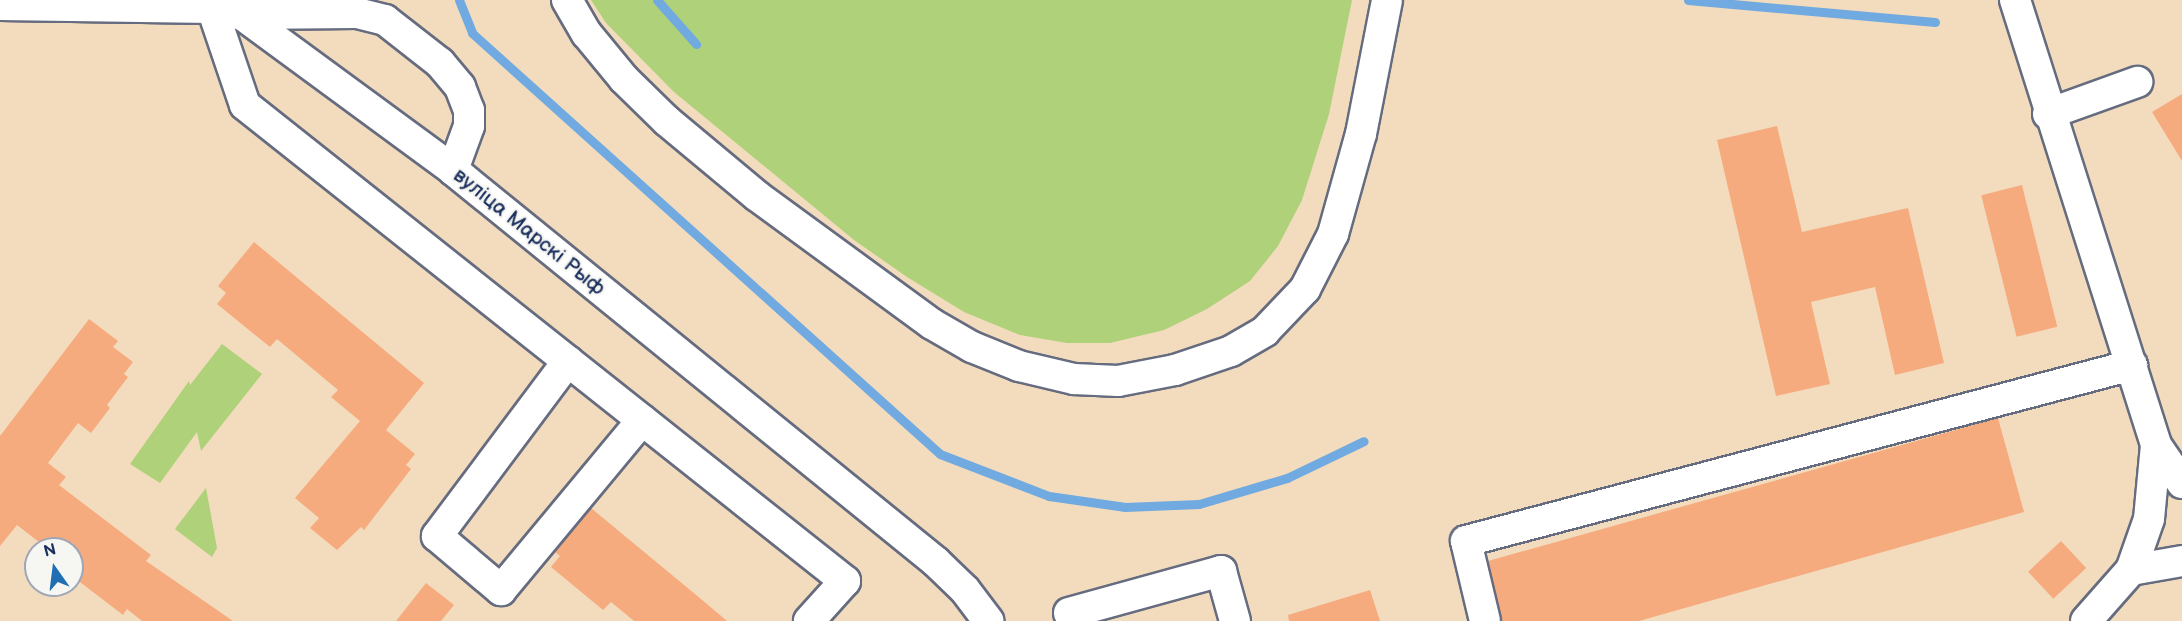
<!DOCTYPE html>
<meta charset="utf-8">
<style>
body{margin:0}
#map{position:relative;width:2182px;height:621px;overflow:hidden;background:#f2dcbd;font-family:"Balsamiq Sans",sans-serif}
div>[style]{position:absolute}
.green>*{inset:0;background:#aed17a}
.stream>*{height:9px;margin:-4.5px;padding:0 4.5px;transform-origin:4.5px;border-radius:4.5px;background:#70aae0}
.building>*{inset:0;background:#f6ab7f;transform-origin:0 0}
.roads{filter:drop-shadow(2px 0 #666c7f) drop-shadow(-2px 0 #666c7f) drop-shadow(0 2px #666c7f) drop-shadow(0 -2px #666c7f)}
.minor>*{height:30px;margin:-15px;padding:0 15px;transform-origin:15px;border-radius:15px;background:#fff}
span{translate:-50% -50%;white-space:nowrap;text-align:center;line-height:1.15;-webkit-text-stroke:4.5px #f6f6f2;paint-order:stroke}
.street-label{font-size:21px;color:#1b2f5e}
.north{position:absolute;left:24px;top:537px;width:60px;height:60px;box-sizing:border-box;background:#f6f6f2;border:2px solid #9ea6b7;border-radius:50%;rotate:346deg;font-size:16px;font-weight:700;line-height:24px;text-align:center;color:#1b2f5e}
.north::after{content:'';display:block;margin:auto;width:21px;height:27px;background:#1f6fb2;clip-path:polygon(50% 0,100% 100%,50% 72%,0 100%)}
</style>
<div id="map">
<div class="green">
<i style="clip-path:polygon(591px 0,1352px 0,1329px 114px,1302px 200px,1278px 246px,1250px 281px,1207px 309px,1164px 330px,1110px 343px,1067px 343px,1020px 335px,964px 312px,907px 277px,854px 240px,674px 92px,606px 23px)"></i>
<i style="clip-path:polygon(222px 344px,262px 374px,201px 451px,197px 432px,160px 483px,130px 464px,189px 381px,190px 385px)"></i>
<i style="clip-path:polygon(206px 488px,217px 548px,212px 557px,175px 529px)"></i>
</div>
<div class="stream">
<i style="left:459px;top:0;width:35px;rotate:68deg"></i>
<i style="left:472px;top:33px;width:629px;rotate:41.97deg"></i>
<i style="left:940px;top:454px;width:117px;rotate:21.1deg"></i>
<i style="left:1049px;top:496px;width:77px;rotate:8.2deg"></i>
<i style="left:1125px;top:507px;width:74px;rotate:-2.3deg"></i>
<i style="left:1199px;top:504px;width:92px;rotate:-16.5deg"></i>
<i style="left:1287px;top:478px;width:85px;rotate:-25.7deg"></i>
<i style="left:657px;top:0;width:59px;rotate:48.4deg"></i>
<i style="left:1688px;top:0;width:248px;rotate:5.1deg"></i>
</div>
<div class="building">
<i style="clip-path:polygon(2182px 94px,2182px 161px,2152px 112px)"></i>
<i style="clip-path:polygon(1777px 126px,1802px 232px,1908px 208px,1944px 363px,1895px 375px,1875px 287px,1811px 302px,1830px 384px,1776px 396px,1717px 140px)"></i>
<i style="left:2022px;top:185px;width:146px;height:42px;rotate:76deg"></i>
<i style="clip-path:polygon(254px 242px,424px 383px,386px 430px,415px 454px,406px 465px,411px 469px,364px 530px,361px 527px,337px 550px,310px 528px,319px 518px,295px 498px,360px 421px,331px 397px,338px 390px,277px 339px,270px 347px,217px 304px,226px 293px,218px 286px)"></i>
<i style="clip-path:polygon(89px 319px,118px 341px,113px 347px,133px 362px,124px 374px,128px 377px,107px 405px,110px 408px,91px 433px,78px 423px,48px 463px,66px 477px,59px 485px,151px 555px,146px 561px,233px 621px,142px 621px,127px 609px,123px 615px,72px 576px,72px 549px,48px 549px,17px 525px,0 546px,0 436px)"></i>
<i style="clip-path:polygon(1998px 418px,2024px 512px,1639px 621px,1502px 621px,1488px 561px)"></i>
<i style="clip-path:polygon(591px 508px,701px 599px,727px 621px,634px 621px,611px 602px,603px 610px,551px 567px,560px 556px,555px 552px)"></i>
<i style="left:2061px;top:541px;width:37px;height:45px;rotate:47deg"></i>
<i style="clip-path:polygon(426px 583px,454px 605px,441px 621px,396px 621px)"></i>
<i style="clip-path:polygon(1370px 590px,1380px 621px,1289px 621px,1288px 615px)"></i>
</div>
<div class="roads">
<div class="minor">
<i style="left:567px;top:0;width:39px;rotate:60deg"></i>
<i style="left:587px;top:34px;width:58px;rotate:50.6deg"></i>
<i style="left:624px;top:79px;width:60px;rotate:44.3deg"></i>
<i style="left:667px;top:121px;width:117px;rotate:39.8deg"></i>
<i style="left:757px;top:196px;width:217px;rotate:36.2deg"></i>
<i style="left:932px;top:324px;width:46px;rotate:29.9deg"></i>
<i style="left:972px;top:347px;width:51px;rotate:22deg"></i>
<i style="left:1019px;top:366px;width:57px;rotate:13.3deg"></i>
<i style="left:1074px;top:379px;width:44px;rotate:2.6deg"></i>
<i style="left:1118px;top:381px;width:58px;rotate:-10.9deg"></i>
<i style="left:1175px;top:370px;width:59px;rotate:-18.7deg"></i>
<i style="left:1231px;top:351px;width:39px;rotate:-30deg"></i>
<i style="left:1265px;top:331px;width:58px;rotate:-46.4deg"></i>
<i style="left:1305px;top:289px;width:62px;rotate:-63deg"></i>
<i style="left:1333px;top:234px;width:104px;rotate:-74.4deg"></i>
<i style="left:1361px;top:134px;width:136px;rotate:-79deg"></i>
<i style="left:2015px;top:0;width:467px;rotate:72.4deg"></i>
<i style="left:2156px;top:445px;width:74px;rotate:95.4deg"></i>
<i style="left:2149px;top:519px;width:54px;rotate:109.4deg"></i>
<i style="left:2131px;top:570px;width:68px;rotate:131.4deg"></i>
<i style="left:0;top:5px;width:212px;rotate:0.8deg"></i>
<i style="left:212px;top:8px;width:30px;rotate:12deg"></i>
<i style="left:241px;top:14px;width:263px;rotate:36.3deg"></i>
<i style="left:453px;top:170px;width:622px;rotate:39.06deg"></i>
<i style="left:936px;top:562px;width:40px;rotate:44deg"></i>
<i style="left:965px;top:590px;width:39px;rotate:53deg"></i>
<i style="left:212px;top:8px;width:102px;rotate:71.2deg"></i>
<i style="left:245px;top:105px;width:766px;rotate:38.43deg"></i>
<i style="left:845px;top:581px;width:54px;rotate:132deg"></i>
<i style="left:241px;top:14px;width:116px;rotate:-0.5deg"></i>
<i style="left:357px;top:13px;width:29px;rotate:14deg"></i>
<i style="left:385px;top:20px;width:70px;rotate:38deg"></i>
<i style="left:440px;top:63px;width:31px;rotate:50deg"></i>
<i style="left:460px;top:87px;width:25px;rotate:69deg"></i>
<i style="left:469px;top:110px;width:16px;rotate:90deg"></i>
<i style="left:469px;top:126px;width:47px;rotate:110deg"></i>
<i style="left:2048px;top:114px;width:95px;rotate:-19.8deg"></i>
<i style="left:568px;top:361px;width:219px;rotate:126.8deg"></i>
<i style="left:437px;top:536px;width:84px;rotate:40.2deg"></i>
<i style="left:501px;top:590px;width:221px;rotate:-50.3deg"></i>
<i style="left:2156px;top:445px;width:46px;rotate:55.6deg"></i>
<i style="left:2131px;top:570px;width:52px;rotate:-10deg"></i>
<i style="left:1069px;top:613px;width:158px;rotate:-15.4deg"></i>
<i style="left:1221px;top:571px;width:52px;rotate:74.4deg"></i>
<i style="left:1485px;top:621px;width:82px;rotate:-103.4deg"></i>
<i style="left:1466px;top:541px;width:689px;rotate:-14.8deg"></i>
</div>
</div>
<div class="street-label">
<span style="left:529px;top:232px;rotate:39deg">вуліца Марскі Рыф</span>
</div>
<div class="north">N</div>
</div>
